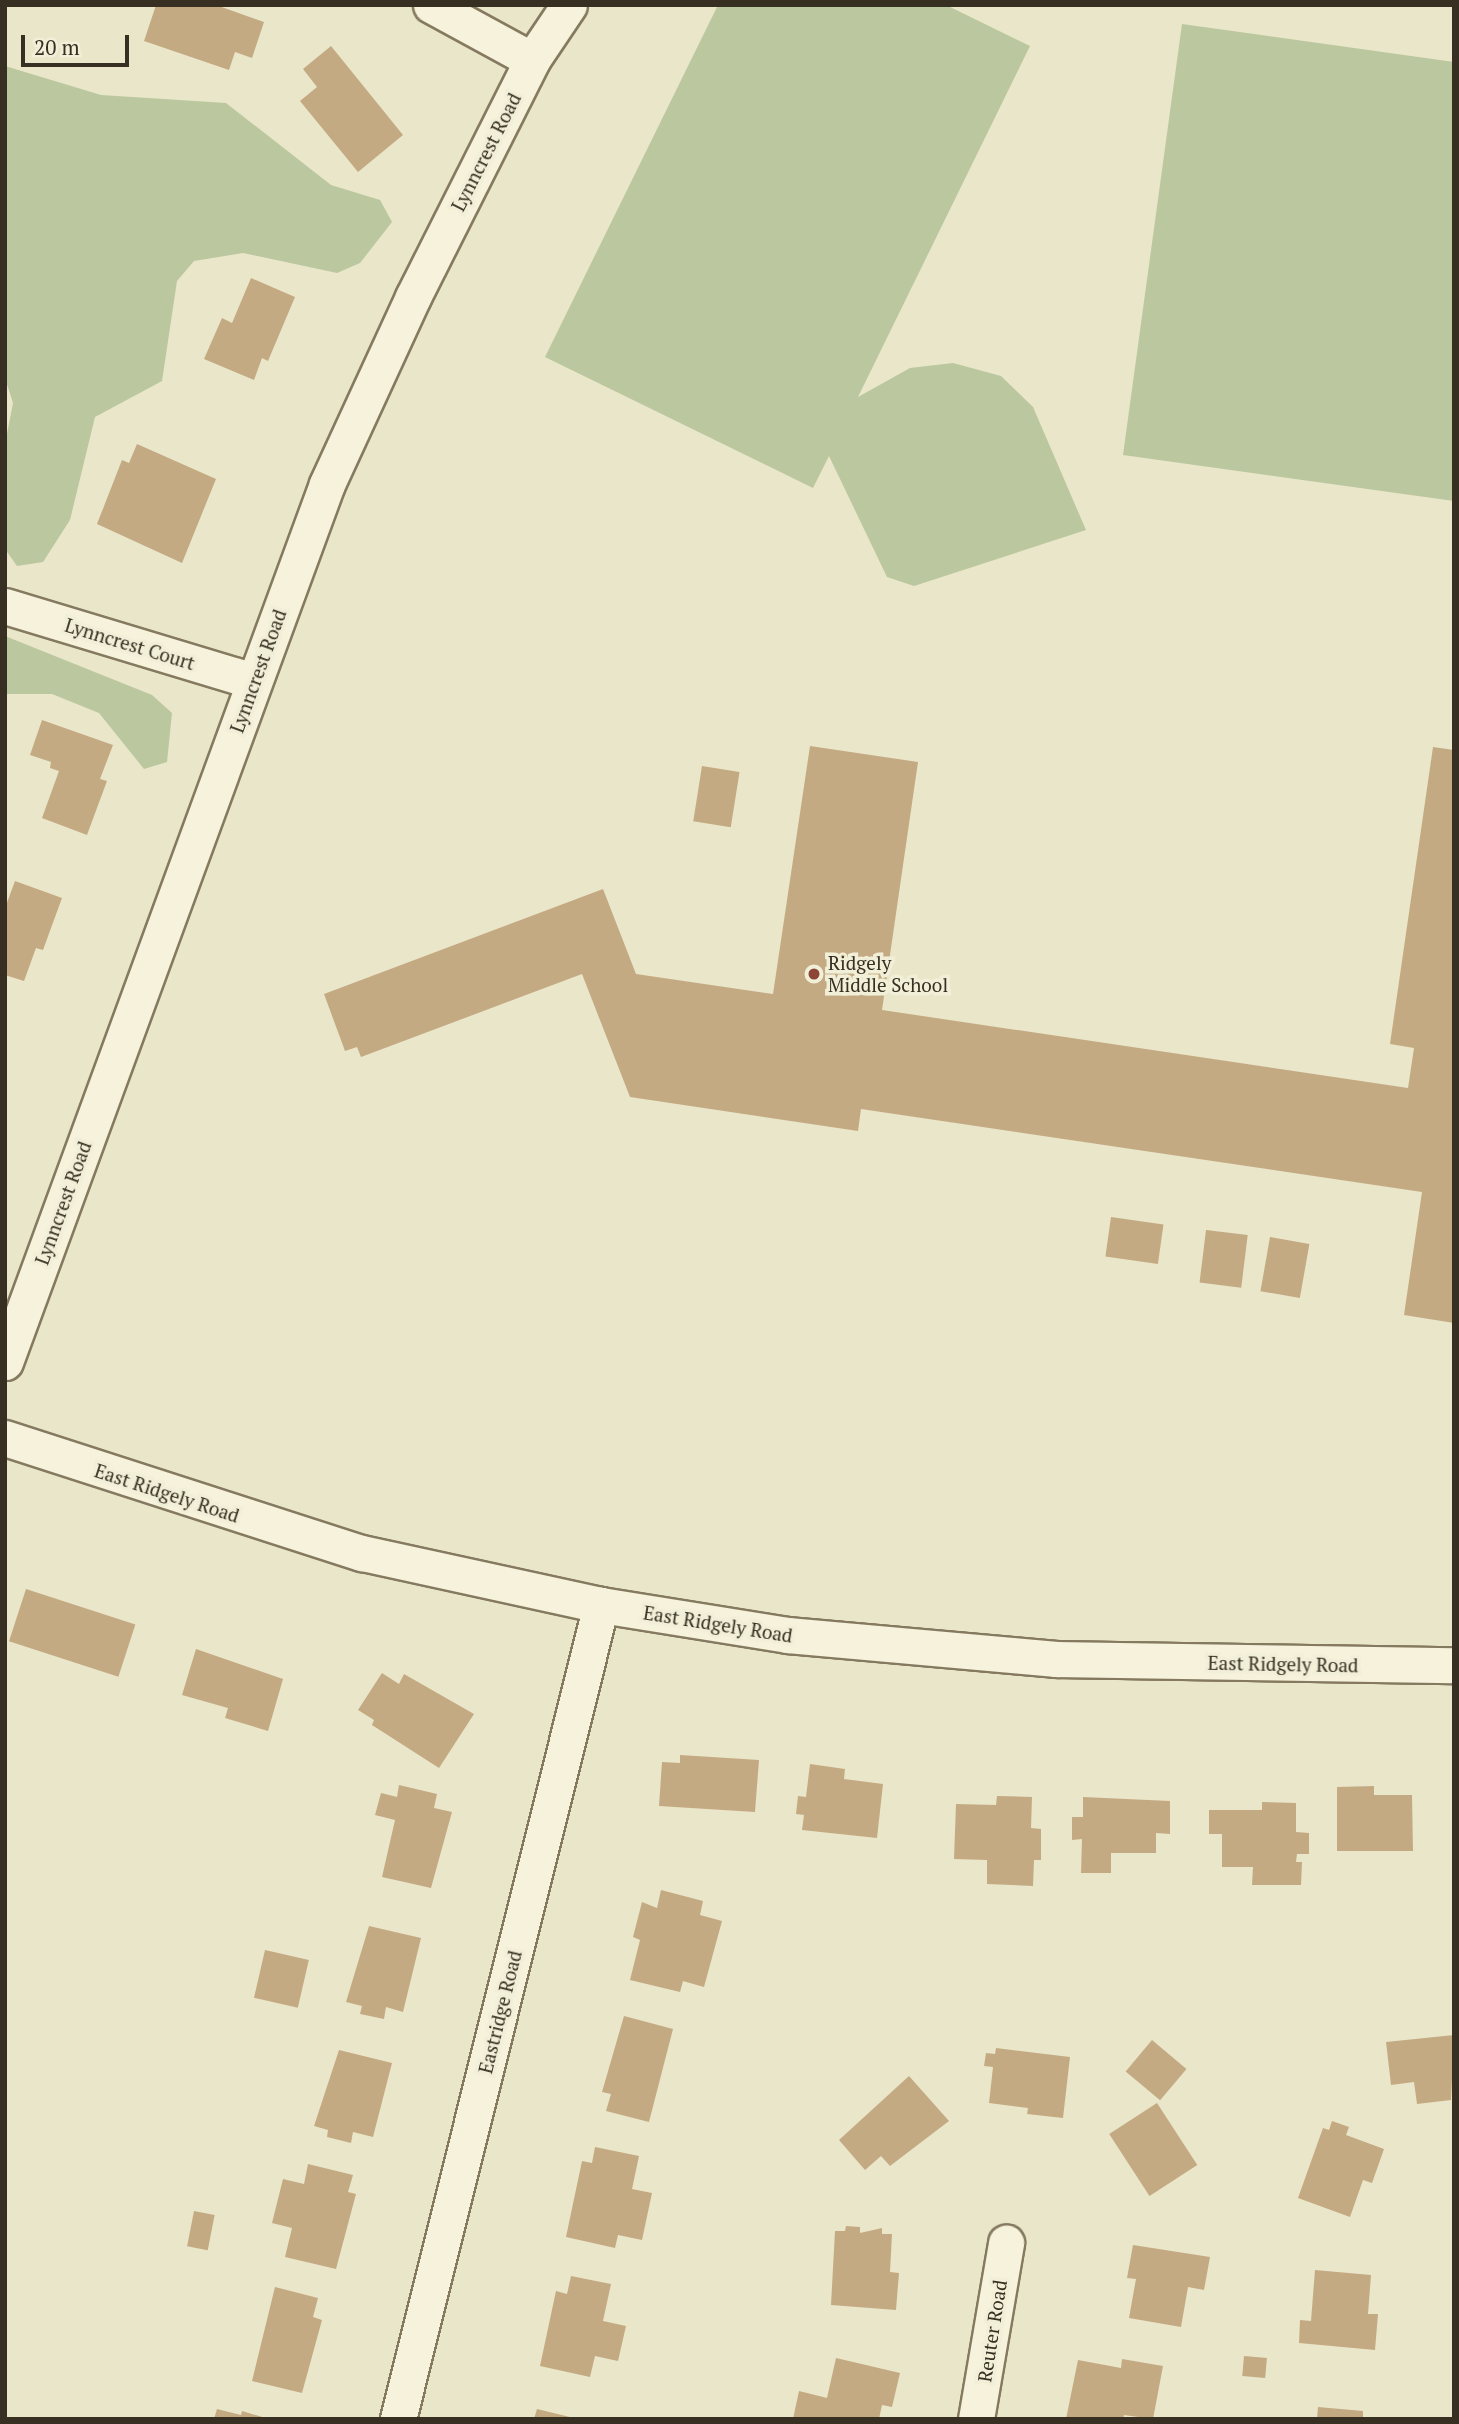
<!DOCTYPE html>
<style>
body{margin:0}
#map{position:relative;width:1459px;height:2424px;overflow:hidden;background:#eae6c9;font-family:"PT Serif",serif}
div>[style]{position:absolute}
.green>*{inset:0;background:#bbc79e}
.building>*{inset:0;background:#c4aa83;transform-origin:0 0}
.roads{filter:drop-shadow(2px 0 #857a60) drop-shadow(-2px 0 #857a60) drop-shadow(0 2px #857a60) drop-shadow(0 -2px #857a60)}
.minor>*{height:35px;margin:-17.5px;padding:0 17.5px;transform-origin:17.5px;border-radius:17.5px;background:#f6f2dc}
.dots>*{width:19px;height:19px;translate:-50% -50%;box-sizing:border-box;border:4px solid #f2efd8;border-radius:50%}
span{translate:-50% -50%;white-space:nowrap;text-align:center;line-height:1.15;-webkit-text-stroke:7px #f2efd8;paint-order:stroke}
.street-label{font-size:19px;color:#373022}
.poi-label{font-size:19px;color:#373022}
.left{translate:0 -50%;text-align:left}
.frame{position:absolute;inset:0;border:7px solid #373022;pointer-events:none}
.scale{position:absolute;left:21px;top:35px;width:108px;height:32px;box-sizing:border-box;border:4px solid #373022;border-top:0;padding-left:9px;font-size:21px;line-height:24px;white-space:nowrap;color:#373022;-webkit-text-stroke:5px #f2efd8;paint-order:stroke}
</style>
<div id="map">
<div class="green">
<i style="clip-path:polygon(718px 5px,946px 5px,1030px 46px,858px 397px,910px 368px,953px 363px,1001px 376px,1033px 407px,1086px 530px,914px 586px,887px 577px,829px 456px,813px 488px,545px 357px)"></i>
<i style="clip-path:polygon(1182px 24px,1454px 62px,1454px 501px,1123px 455px)"></i>
<i style="clip-path:polygon(5px 66px,101px 95px,226px 103px,331px 185px,380px 200px,392px 222px,360px 263px,337px 273px,243px 253px,194px 261px,177px 281px,162px 381px,95px 417px,70px 520px,43px 562px,17px 566px,5px 549px,5px 444px,13px 403px,5px 378px)"></i>
<i style="clip-path:polygon(5px 636px,152px 695px,172px 713px,167px 762px,144px 769px,99px 713px,52px 694px,5px 694px)"></i>
</div>
<div class="building">
<i style="clip-path:polygon(156px 5px,216px 5px,264px 22px,252px 58px,235px 52px,229px 70px,144px 41px)"></i>
<i style="clip-path:polygon(331px 46px,403px 135px,358px 172px,300px 101px,317px 87px,303px 69px)"></i>
<i style="clip-path:polygon(251px 278px,295px 297px,268px 361px,262px 358px,254px 380px,204px 359px,222px 318px,232px 323px)"></i>
<i style="clip-path:polygon(137px 444px,216px 479px,182px 563px,97px 524px,122px 460px,129px 463px)"></i>
<i style="clip-path:polygon(42px 720px,113px 745px,100px 779px,107px 781px,87px 835px,42px 818px,59px 771px,50px 768px,51px 762px,30px 755px)"></i>
<i style="clip-path:polygon(810px 746px,918px 762px,882px 1010px,1408px 1088px,1414px 1048px,1390px 1044px,1433px 747px,1454px 750px,1454px 1323px,1404px 1315px,1422px 1192px,861px 1109px,858px 1131px,630px 1097px,582px 974px,361px 1057px,357px 1047px,345px 1051px,324px 994px,603px 889px,636px 974px,773px 994px)"></i>
<i style="left:702px;top:766px;width:38px;height:56px;rotate:9deg"></i>
<i style="clip-path:polygon(15px 881px,62px 898px,43px 950px,36px 948px,24px 981px,5px 975px,5px 908px)"></i>
<i style="left:1111px;top:1217px;width:53px;height:40px;rotate:8deg"></i>
<i style="left:1206px;top:1230px;width:42px;height:53px;rotate:7deg"></i>
<i style="left:1270px;top:1237px;width:40px;height:55px;rotate:10deg"></i>
<i style="left:26px;top:1589px;width:115px;height:55px;rotate:18deg"></i>
<i style="clip-path:polygon(196px 1649px,283px 1679px,268px 1731px,225px 1718px,228px 1708px,182px 1695px)"></i>
<i style="clip-path:polygon(382px 1673px,399px 1684px,404px 1674px,474px 1714px,439px 1768px,372px 1725px,374px 1720px,358px 1710px)"></i>
<i style="clip-path:polygon(680px 1755px,759px 1760px,755px 1812px,659px 1806px,662px 1762px,680px 1763px)"></i>
<i style="clip-path:polygon(810px 1764px,845px 1769px,844px 1779px,883px 1784px,877px 1838px,802px 1830px,804px 1815px,796px 1814px,798px 1796px,806px 1797px)"></i>
<i style="clip-path:polygon(399px 1785px,437px 1794px,434px 1808px,452px 1812px,431px 1888px,382px 1877px,395px 1820px,375px 1815px,381px 1793px,397px 1797px)"></i>
<i style="clip-path:polygon(1374px 1786px,1374px 1795px,1412px 1795px,1413px 1851px,1337px 1851px,1337px 1787px)"></i>
<i style="clip-path:polygon(997px 1796px,1032px 1797px,1031px 1828px,1041px 1829px,1041px 1860px,1034px 1860px,1033px 1886px,987px 1884px,987px 1860px,954px 1859px,956px 1804px,996px 1805px)"></i>
<i style="clip-path:polygon(1083px 1797px,1170px 1801px,1170px 1834px,1156px 1833px,1156px 1853px,1111px 1853px,1111px 1873px,1081px 1873px,1082px 1839px,1072px 1840px,1072px 1817px,1083px 1817px)"></i>
<i style="clip-path:polygon(1262px 1802px,1296px 1803px,1296px 1832px,1309px 1833px,1309px 1854px,1297px 1854px,1296px 1862px,1302px 1862px,1301px 1885px,1252px 1885px,1253px 1867px,1222px 1867px,1222px 1834px,1209px 1834px,1209px 1810px,1262px 1810px)"></i>
<i style="clip-path:polygon(661px 1890px,703px 1901px,700px 1915px,722px 1921px,704px 1987px,683px 1981px,680px 1992px,630px 1980px,640px 1940px,633px 1937px,642px 1902px,657px 1908px)"></i>
<i style="clip-path:polygon(369px 1926px,421px 1938px,403px 2012px,386px 2007px,384px 2019px,360px 2014px,362px 2006px,346px 2002px)"></i>
<i style="left:265px;top:1950px;width:45px;height:49px;rotate:13deg"></i>
<i style="clip-path:polygon(624px 2016px,673px 2029px,649px 2122px,606px 2111px,611px 2094px,602px 2092px)"></i>
<i style="clip-path:polygon(1454px 2035px,1451px 2100px,1417px 2104px,1414px 2082px,1391px 2085px,1386px 2042px)"></i>
<i style="left:1152px;top:2040px;width:45px;height:41px;rotate:40deg"></i>
<i style="clip-path:polygon(996px 2048px,1070px 2057px,1063px 2118px,1027px 2114px,1028px 2108px,989px 2103px,993px 2067px,984px 2066px,986px 2053px,995px 2054px)"></i>
<i style="clip-path:polygon(339px 2050px,392px 2063px,373px 2137px,353px 2132px,351px 2143px,327px 2137px,328px 2130px,314px 2126px)"></i>
<i style="clip-path:polygon(909px 2076px,949px 2121px,890px 2166px,881px 2156px,865px 2170px,839px 2140px)"></i>
<i style="left:1157px;top:2103px;width:74px;height:57px;rotate:57deg"></i>
<i style="clip-path:polygon(1332px 2121px,1349px 2127px,1346px 2135px,1384px 2149px,1372px 2183px,1363px 2180px,1350px 2217px,1298px 2198px,1323px 2128px,1329px 2130px)"></i>
<i style="clip-path:polygon(595px 2147px,639px 2156px,632px 2189px,652px 2193px,642px 2240px,618px 2235px,615px 2248px,566px 2237px,582px 2161px,592px 2163px)"></i>
<i style="clip-path:polygon(308px 2164px,353px 2175px,348px 2192px,356px 2194px,336px 2269px,285px 2257px,292px 2228px,272px 2223px,283px 2179px,304px 2184px)"></i>
<i style="left:194px;top:2211px;width:21px;height:36px;rotate:11deg"></i>
<i style="clip-path:polygon(846px 2226px,860px 2227px,860px 2233px,882px 2228px,882px 2234px,892px 2234px,890px 2272px,899px 2273px,896px 2310px,831px 2305px,835px 2231px,845px 2231px)"></i>
<i style="clip-path:polygon(1133px 2245px,1210px 2257px,1204px 2290px,1188px 2287px,1181px 2327px,1129px 2318px,1136px 2279px,1127px 2278px)"></i>
<i style="clip-path:polygon(1315px 2270px,1371px 2275px,1368px 2314px,1378px 2314px,1375px 2350px,1299px 2343px,1300px 2320px,1311px 2321px)"></i>
<i style="clip-path:polygon(571px 2276px,611px 2284px,603px 2321px,626px 2326px,618px 2361px,595px 2356px,590px 2377px,540px 2366px,556px 2291px,567px 2294px)"></i>
<i style="clip-path:polygon(275px 2287px,318px 2298px,313px 2317px,322px 2320px,302px 2393px,252px 2381px)"></i>
<i style="left:1244px;top:2356px;width:23px;height:20px;rotate:5deg"></i>
<i style="clip-path:polygon(836px 2358px,900px 2373px,892px 2407px,882px 2405px,879px 2419px,793px 2419px,799px 2391px,827px 2398px)"></i>
<i style="clip-path:polygon(1122px 2359px,1163px 2366px,1153px 2419px,1124px 2415px,1123px 2419px,1066px 2419px,1078px 2360px,1121px 2368px)"></i>
<i style="clip-path:polygon(1318px 2407px,1363px 2411px,1363px 2419px,1317px 2419px)"></i>
<i style="clip-path:polygon(217px 2409px,241px 2415px,242px 2411px,269px 2419px,214px 2419px)"></i>
<i style="clip-path:polygon(537px 2409px,574px 2418px,574px 2419px,534px 2419px)"></i>
</div>
<div class="roads">
<div class="minor">
<i style="left:431px;top:5px;width:115px;rotate:28.6deg"></i>
<i style="left:5px;top:606px;width:260px;rotate:16.8deg"></i>
<i style="left:5px;top:1362px;width:935px;rotate:-69.86deg"></i>
<i style="left:327px;top:484px;width:206px;rotate:-65.3deg"></i>
<i style="left:413px;top:297px;width:265px;rotate:-63.3deg"></i>
<i style="left:532px;top:60px;width:66px;rotate:-56.1deg"></i>
<i style="left:5px;top:1438px;width:375px;rotate:17.9deg"></i>
<i style="left:362px;top:1553px;width:245px;rotate:12.3deg"></i>
<i style="left:601px;top:1605px;width:189px;rotate:9.1deg"></i>
<i style="left:788px;top:1635px;width:269px;rotate:5.1deg"></i>
<i style="left:1056px;top:1659px;width:398px;rotate:0.9deg"></i>
<i style="left:398px;top:2419px;width:839px;rotate:-76deg"></i>
<i style="left:976px;top:2419px;width:179px;rotate:-80.3deg"></i>
</div>
</div>
<div class="dots">
<i style="left:814px;top:974px;background:#8d4536"></i>
</div>
<div class="street-label">
<span style="left:486px;top:152px;rotate:-63deg">Lynncrest Road</span>
<span style="left:130px;top:644px;rotate:17deg">Lynncrest Court</span>
<span style="left:258px;top:671px;rotate:-70deg">Lynncrest Road</span>
<span style="left:63px;top:1203px;rotate:-70deg">Lynncrest Road</span>
<span style="left:167px;top:1493px;rotate:18deg">East Ridgely Road</span>
<span style="left:718px;top:1624px;rotate:9deg">East Ridgely Road</span>
<span style="left:1283px;top:1664px;rotate:1deg">East Ridgely Road</span>
<span style="left:500px;top:2012px;rotate:-76deg">Eastridge Road</span>
<span style="left:992px;top:2331px;rotate:-81deg">Reuter Road</span>
</div>
<div class="poi-label">
<span class="left" style="left:828px;top:974px">Ridgely<br>Middle School</span>
</div>
<div class="frame"></div>
<div class="scale">20 m</div>
</div>
